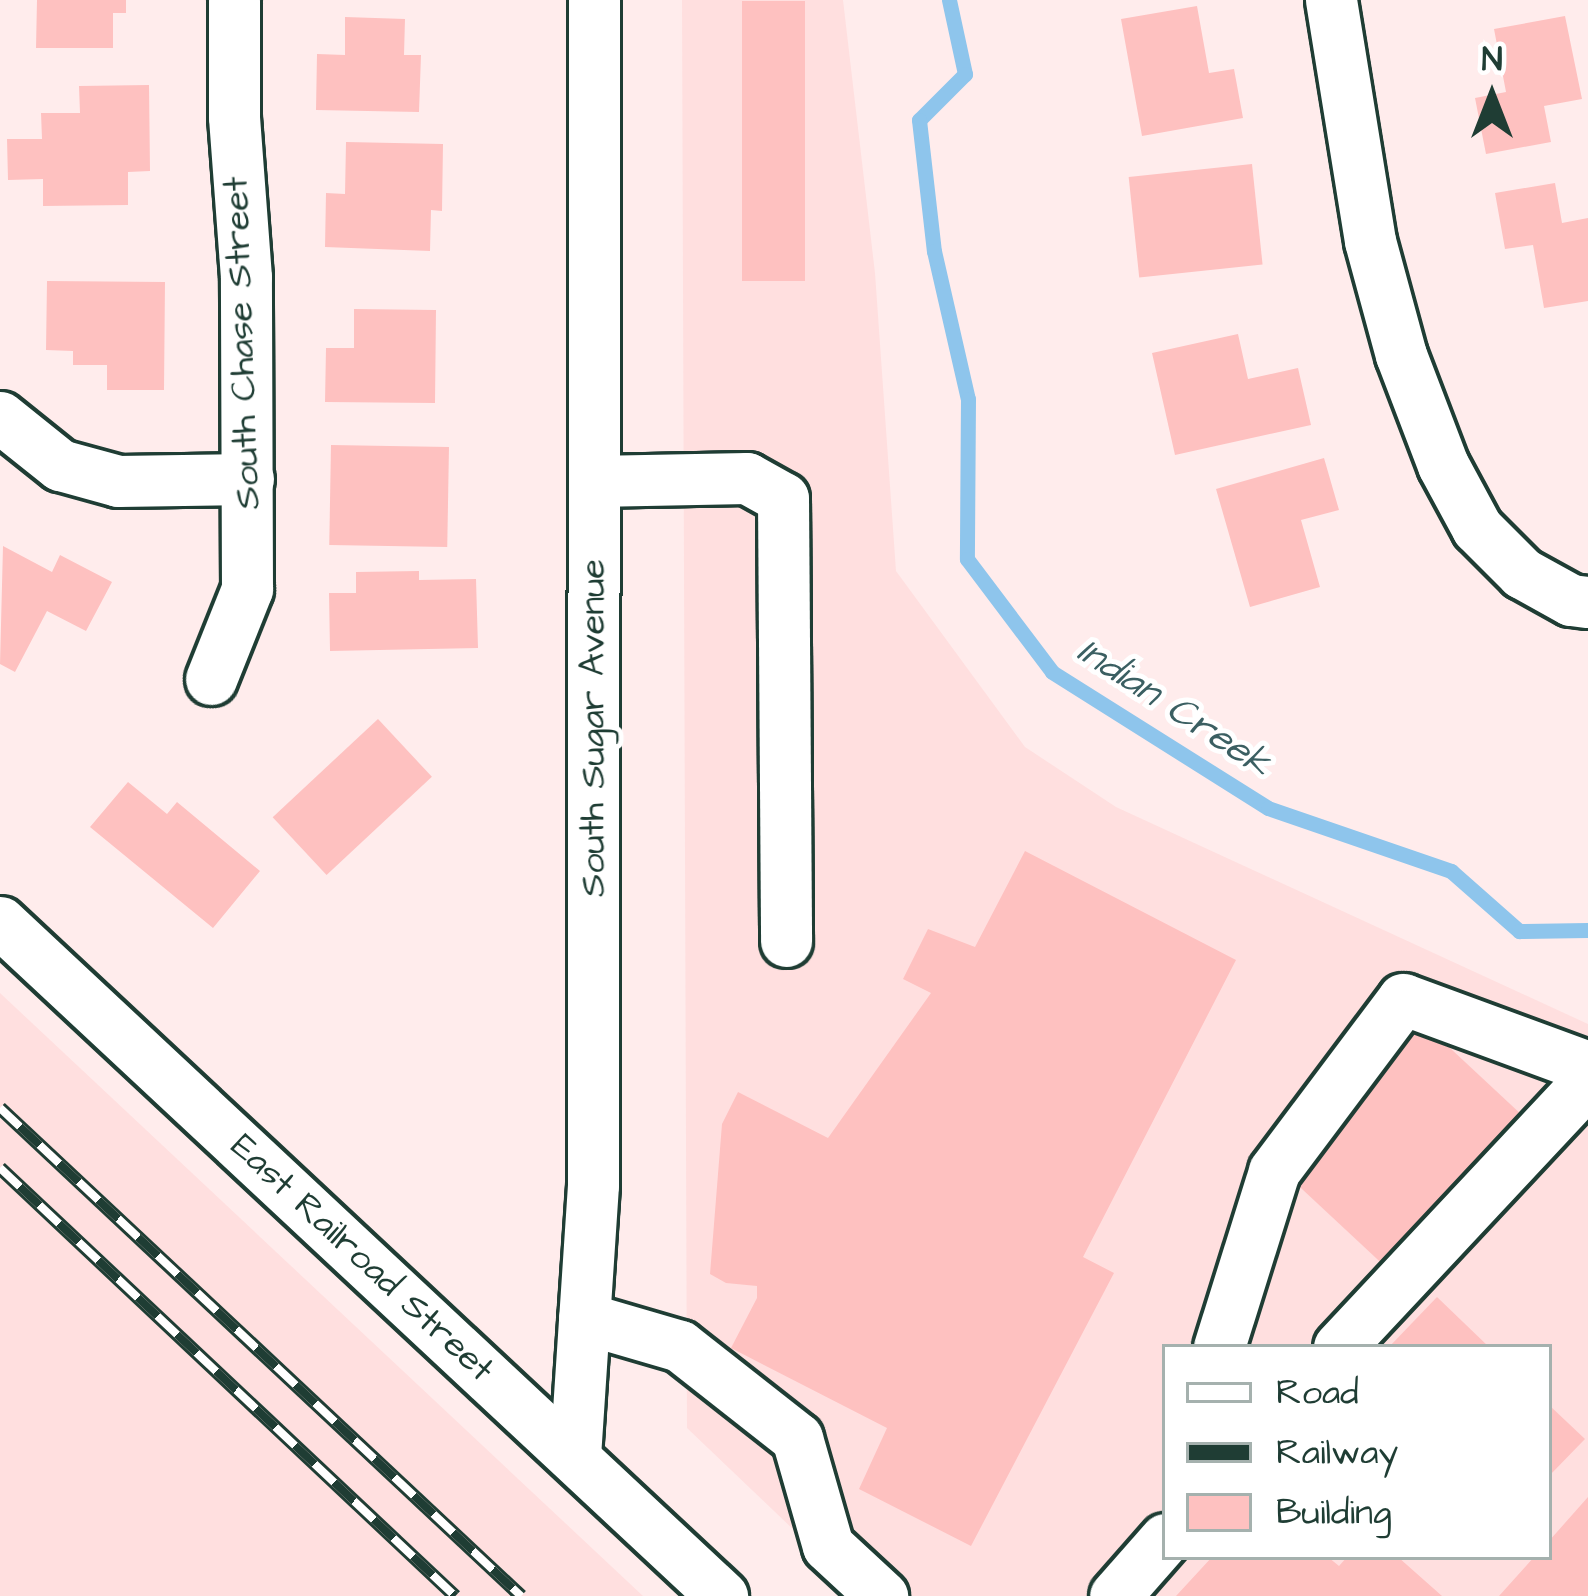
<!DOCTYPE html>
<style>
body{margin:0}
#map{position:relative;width:1588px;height:1596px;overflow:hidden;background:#ffecec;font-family:"Architects Daughter",sans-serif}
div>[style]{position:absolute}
.built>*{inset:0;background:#ffdfdf}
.stream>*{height:15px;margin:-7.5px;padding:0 7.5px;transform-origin:7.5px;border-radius:7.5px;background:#8ec5ec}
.building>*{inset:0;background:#fec1c0;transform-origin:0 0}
.roads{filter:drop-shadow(3px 0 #1f3d34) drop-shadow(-3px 0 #1f3d34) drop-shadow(0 3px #1f3d34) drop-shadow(0 -3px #1f3d34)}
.minor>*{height:51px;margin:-25.5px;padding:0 25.5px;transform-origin:25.5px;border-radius:25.5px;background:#fff}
.rail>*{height:14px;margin-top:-7px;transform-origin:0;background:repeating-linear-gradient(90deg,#fff 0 27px,#1f3d34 0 54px);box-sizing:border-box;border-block:3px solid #1f3d34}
span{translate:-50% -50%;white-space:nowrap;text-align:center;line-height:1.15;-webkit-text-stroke:10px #fff;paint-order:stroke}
.street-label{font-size:36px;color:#1f3d34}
.water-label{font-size:39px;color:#3b5f62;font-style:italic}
.legend{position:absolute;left:1162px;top:1344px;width:390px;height:216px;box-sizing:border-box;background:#fff;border:3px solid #a5b1ae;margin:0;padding:15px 21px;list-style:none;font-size:36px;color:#1f3d34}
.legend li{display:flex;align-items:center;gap:24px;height:60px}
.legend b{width:60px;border:3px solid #a5b1ae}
.north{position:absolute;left:1432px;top:36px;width:120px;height:120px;-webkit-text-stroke:9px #fff;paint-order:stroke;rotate:0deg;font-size:33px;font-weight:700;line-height:48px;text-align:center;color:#1f3d34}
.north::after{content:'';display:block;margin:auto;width:42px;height:54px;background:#1f3d34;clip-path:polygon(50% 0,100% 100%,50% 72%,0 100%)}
</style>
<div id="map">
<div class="built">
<i style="clip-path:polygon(evenodd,682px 0,843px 0,875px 273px,896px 571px,1025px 747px,1116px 807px,1588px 1024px,1588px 1596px,863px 1596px,687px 1428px,682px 0,1165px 1347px,1549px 1347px,1549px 1557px,1165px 1557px,1165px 1347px)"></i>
<i style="clip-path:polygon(0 993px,643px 1596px,0 1596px)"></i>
</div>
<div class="stream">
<i style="left:949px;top:0;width:76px;rotate:77.8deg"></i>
<i style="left:965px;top:74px;width:65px;rotate:135deg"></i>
<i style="left:919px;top:120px;width:132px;rotate:83.5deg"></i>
<i style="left:934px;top:251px;width:152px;rotate:77.1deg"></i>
<i style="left:968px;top:399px;width:160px;rotate:90.4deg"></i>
<i style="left:967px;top:559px;width:141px;rotate:53deg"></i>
<i style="left:1052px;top:672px;width:255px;rotate:32.2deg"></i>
<i style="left:1268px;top:808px;width:194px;rotate:19deg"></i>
<i style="left:1451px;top:871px;width:91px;rotate:41.4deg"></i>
<i style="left:1519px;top:931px;width:69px;rotate:-0.8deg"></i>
</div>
<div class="building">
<i style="clip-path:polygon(37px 0,126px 0,126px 13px,113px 13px,113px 48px,36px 48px)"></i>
<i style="left:742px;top:1px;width:63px;height:280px"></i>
<i style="clip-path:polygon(1197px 6px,1209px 73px,1234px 69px,1243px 118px,1142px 136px,1121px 19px)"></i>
<i style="clip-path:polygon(1565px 16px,1582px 99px,1544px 106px,1551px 142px,1486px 154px,1475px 98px,1506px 92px,1494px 29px)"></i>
<i style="clip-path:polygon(345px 17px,405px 19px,404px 55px,421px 55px,419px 112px,316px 110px,317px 54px,345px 55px)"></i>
<i style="clip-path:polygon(149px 85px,150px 171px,128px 172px,128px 205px,43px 206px,43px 179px,8px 180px,7px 139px,42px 139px,41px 113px,80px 113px,79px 86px)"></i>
<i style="clip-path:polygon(346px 142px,443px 144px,442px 211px,431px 210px,430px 251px,325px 247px,326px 193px,345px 194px)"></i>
<i style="left:1252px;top:164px;width:101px;height:124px;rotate:84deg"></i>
<i style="clip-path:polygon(1555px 183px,1562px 223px,1588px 218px,1588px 301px,1544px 308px,1533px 245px,1505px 249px,1495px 193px)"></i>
<i style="clip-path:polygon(47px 281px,165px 282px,164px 390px,107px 390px,107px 365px,73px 365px,73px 351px,46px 350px)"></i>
<i style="clip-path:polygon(354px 309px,436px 310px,435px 403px,325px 402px,326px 348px,354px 348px)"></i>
<i style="clip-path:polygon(1238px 334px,1248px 379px,1298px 368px,1311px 425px,1175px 455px,1152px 353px)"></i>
<i style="left:331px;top:445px;width:118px;height:100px;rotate:1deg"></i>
<i style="clip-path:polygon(1324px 458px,1339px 510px,1301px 520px,1320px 587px,1250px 607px,1216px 489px)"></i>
<i style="clip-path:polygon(3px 546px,52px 572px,60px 555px,112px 582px,86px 631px,47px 611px,15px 672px,0 664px)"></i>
<i style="clip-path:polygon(419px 571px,419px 580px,476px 579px,478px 648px,330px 651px,329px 593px,356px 593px,356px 572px)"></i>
<i style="left:378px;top:719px;width:79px;height:144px;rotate:47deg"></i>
<i style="clip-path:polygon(128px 782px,167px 814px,177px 802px,260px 871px,213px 928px,90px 827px)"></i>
<i style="clip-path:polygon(1025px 851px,1236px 960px,1083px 1257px,1114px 1273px,971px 1546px,859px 1489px,887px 1428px,731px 1348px,757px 1298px,757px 1286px,726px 1283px,710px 1274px,722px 1124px,738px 1092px,828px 1138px,931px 993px,903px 979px,928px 929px,975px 947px)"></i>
<i style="left:1421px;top:1021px;width:139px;height:204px;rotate:43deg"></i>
<i style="clip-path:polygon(1437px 1297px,1489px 1347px,1389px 1347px)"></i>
<i style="clip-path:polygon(1549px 1405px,1585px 1439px,1549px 1476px)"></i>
<i style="clip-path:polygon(1588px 1497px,1588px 1596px,1499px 1596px,1534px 1557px,1549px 1557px,1549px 1541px)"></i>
<i style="clip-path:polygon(1212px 1557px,1328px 1557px,1339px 1566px,1347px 1557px,1398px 1557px,1442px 1596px,1176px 1596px)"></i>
</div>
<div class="roads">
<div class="minor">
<i style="left:1331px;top:0;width:244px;rotate:80.8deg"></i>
<i style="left:1370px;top:241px;width:118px;rotate:74.8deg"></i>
<i style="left:1401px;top:355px;width:118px;rotate:69.1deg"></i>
<i style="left:1443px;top:465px;width:72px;rotate:61.6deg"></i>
<i style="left:1477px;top:528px;width:64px;rotate:45deg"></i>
<i style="left:1522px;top:573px;width:56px;rotate:28.9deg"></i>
<i style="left:1571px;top:600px;width:17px;rotate:7deg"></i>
<i style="left:0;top:417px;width:77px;rotate:38.7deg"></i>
<i style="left:60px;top:465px;width:60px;rotate:15.4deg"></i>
<i style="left:118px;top:481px;width:130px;rotate:-0.9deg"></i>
<i style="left:594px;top:481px;width:153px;rotate:-1.1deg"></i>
<i style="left:747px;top:478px;width:41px;rotate:29.1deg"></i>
<i style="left:783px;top:498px;width:443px;rotate:89.6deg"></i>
<i style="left:211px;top:679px;width:97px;rotate:-68.2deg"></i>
<i style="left:247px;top:589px;width:312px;rotate:-90.2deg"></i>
<i style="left:246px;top:277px;width:160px;rotate:-94.3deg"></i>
<i style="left:234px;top:117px;width:117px;rotate:-90deg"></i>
<i style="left:0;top:922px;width:988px;rotate:43.03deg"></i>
<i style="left:584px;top:1318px;width:100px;rotate:16.3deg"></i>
<i style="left:680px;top:1346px;width:149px;rotate:38.2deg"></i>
<i style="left:797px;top:1438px;width:112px;rotate:74deg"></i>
<i style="left:828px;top:1546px;width:74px;rotate:42.8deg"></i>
<i style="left:1219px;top:1347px;width:184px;rotate:-72.6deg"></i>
<i style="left:1274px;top:1171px;width:215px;rotate:-53.1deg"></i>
<i style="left:1403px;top:999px;width:197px;rotate:20.2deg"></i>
<i style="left:1339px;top:1347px;width:364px;rotate:-46.9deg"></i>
<i style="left:575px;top:1456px;width:272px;rotate:-86.2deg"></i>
<i style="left:593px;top:1185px;width:1185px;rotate:-89.95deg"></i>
<i style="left:1115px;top:1596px;width:76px;rotate:-48.7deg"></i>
</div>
</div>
<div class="rail">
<i style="left:0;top:1108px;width:714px;rotate:43.13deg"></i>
<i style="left:0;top:1168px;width:625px;rotate:43.25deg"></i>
</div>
<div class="street-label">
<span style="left:242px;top:343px;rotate:-92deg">South Chase Street</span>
<span style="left:593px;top:728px;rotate:-90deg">South Sugar Avenue</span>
<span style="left:362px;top:1258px;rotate:43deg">East Railroad Street</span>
</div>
<div class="water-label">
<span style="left:1174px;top:708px;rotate:33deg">Indian Creek</span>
</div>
<ul class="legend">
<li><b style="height:15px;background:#fff"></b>Road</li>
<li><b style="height:15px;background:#1f3d34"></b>Railway</li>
<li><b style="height:33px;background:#fec1c0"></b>Building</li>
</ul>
<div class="north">N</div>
</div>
